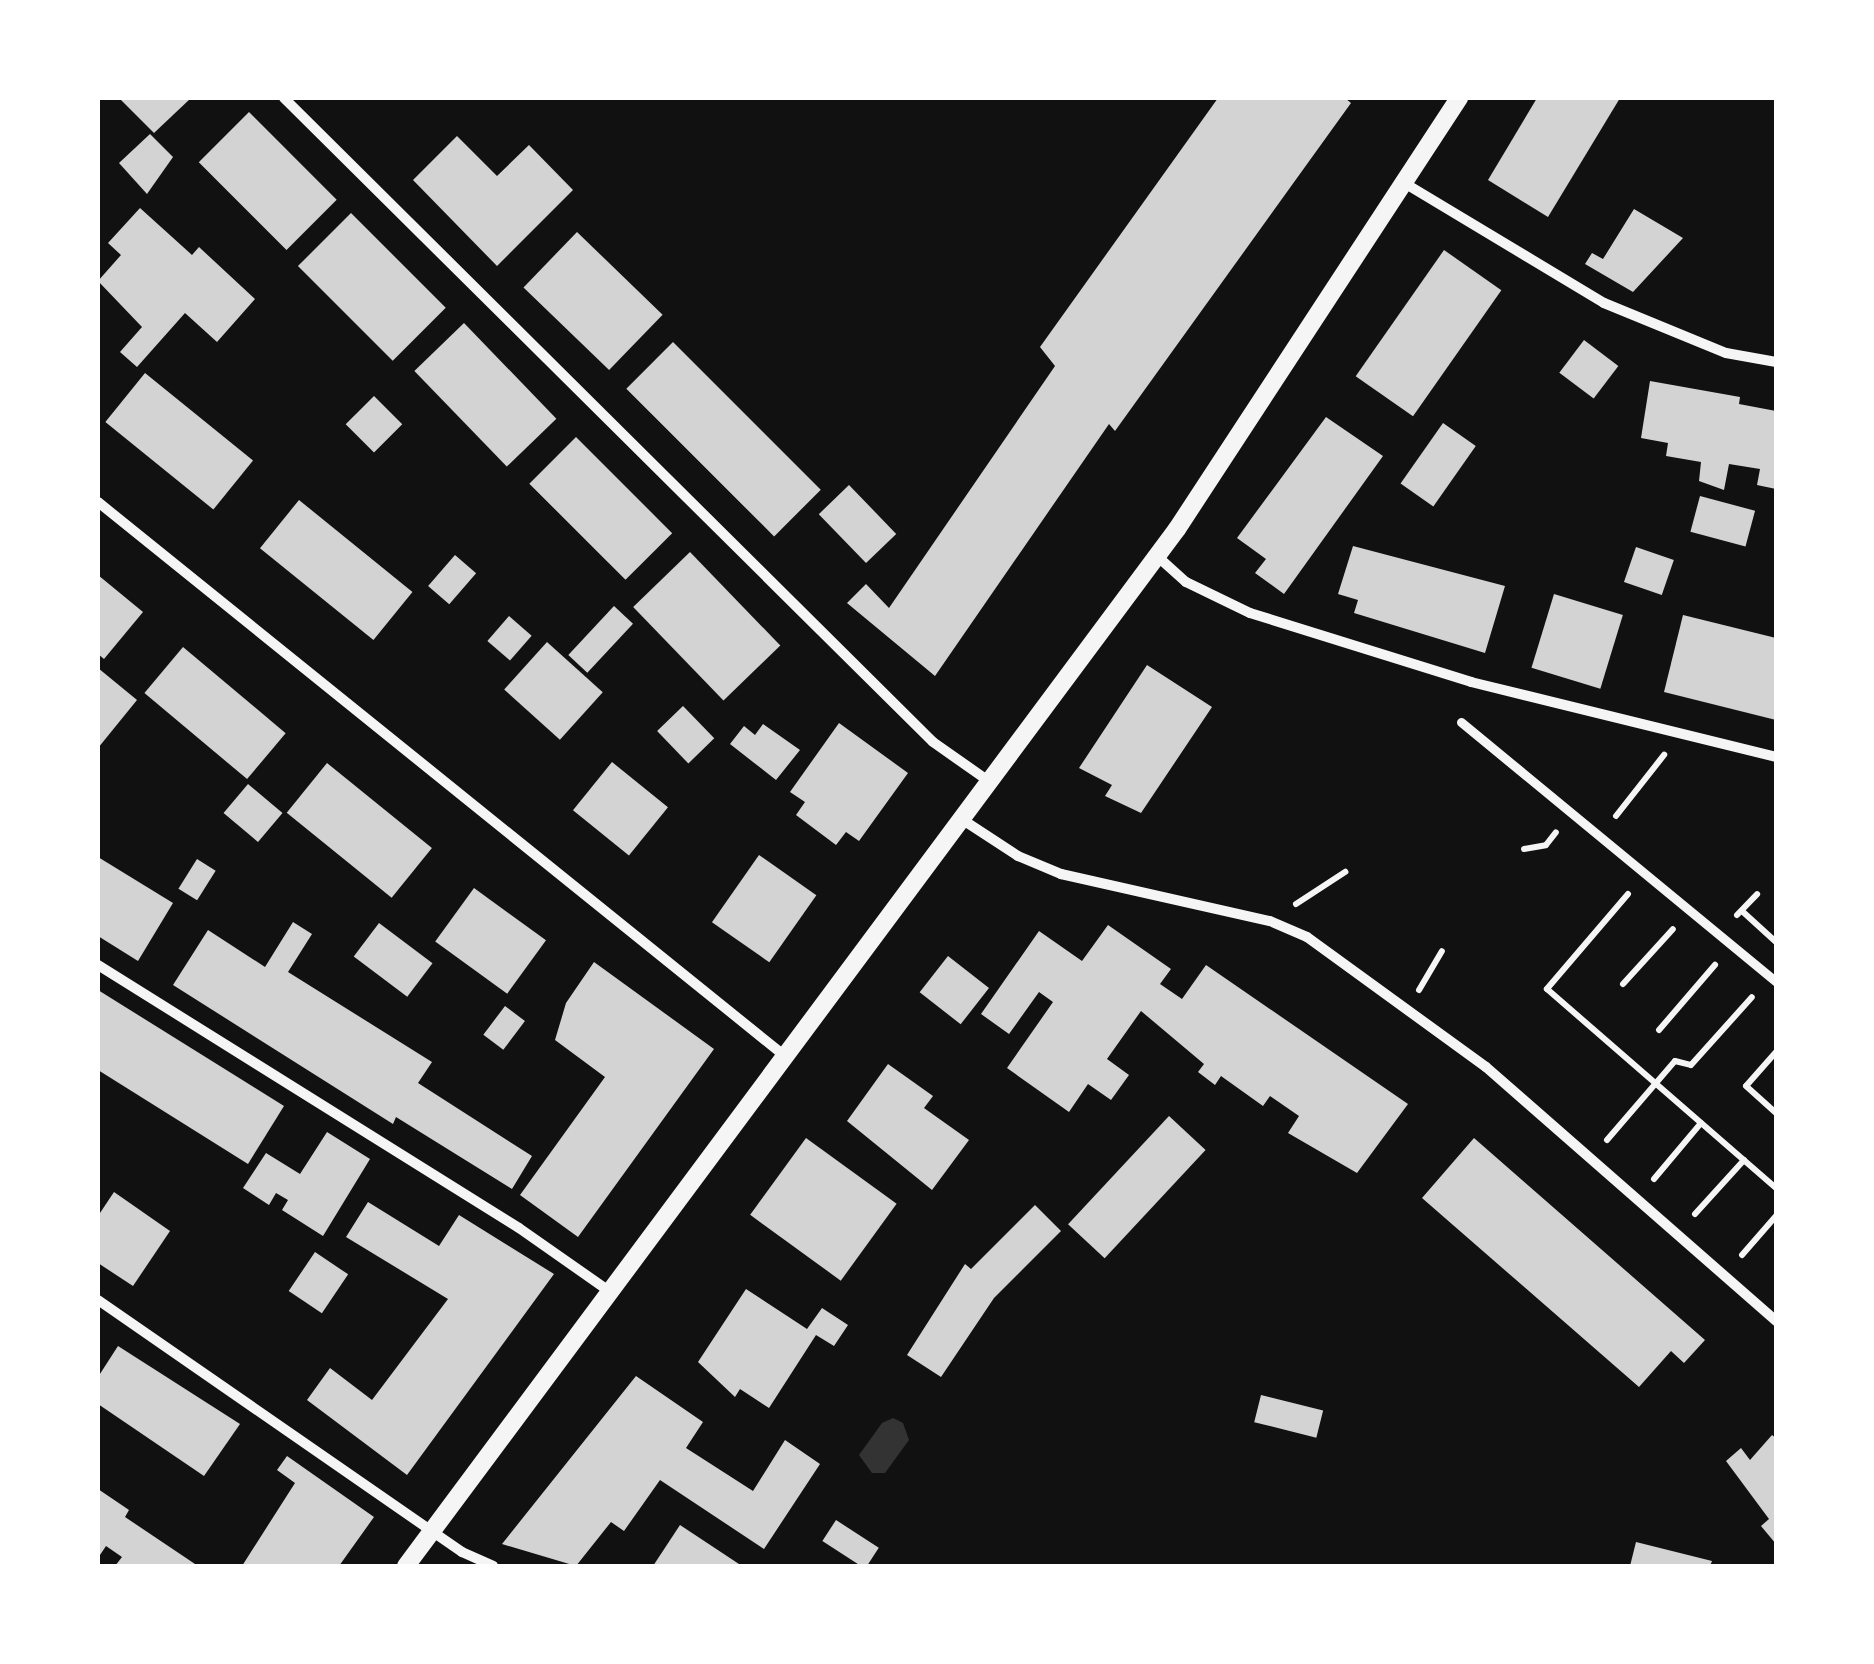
<!DOCTYPE html>
<style>
body{margin:0}
#map{position:relative;width:1874px;height:1664px;overflow:hidden;background:#111;font-family:Quicksand,sans-serif}
div>[style]{position:absolute}
.water>*{inset:0;background:#333}
.building>*{inset:0;background:#d3d3d3;transform-origin:0 0}
.path>*{height:6px;margin:-3px;padding:0 3px;transform-origin:3px;border-radius:3px;background:#f5f5f5}
.pedestrian>*{height:9px;margin:-4.5px;padding:0 4.5px;transform-origin:4.5px;border-radius:4.5px;background:#f5f5f5}
.minor>*{height:10px;margin:-5px;padding:0 5px;transform-origin:5px;border-radius:5px;background:#f5f5f5}
.tertiary>*{height:18px;margin:-9px;padding:0 9px;transform-origin:9px;border-radius:9px;background:#f5f5f5}
span{translate:-50% -50%;white-space:nowrap;text-align:center;line-height:1.15;-webkit-text-stroke:10px #fff;paint-order:stroke}
.frame{position:absolute;inset:0;border:100px solid #fff;pointer-events:none}
</style>
<div id="map">
<div class="water">
<i style="clip-path:polygon(893px 1418px,903px 1423px,909px 1440px,885px 1473px,872px 1473px,859px 1455px,882px 1423px)"></i>
</div>
<div class="building">
<i style="clip-path:polygon(119px 98px,191px 98px,154px 133px)"></i>
<i style="clip-path:polygon(1218px 98px,1345px 98px,1351px 103px,1115px 431px,1109px 424px,935px 676px,847px 603px,866px 584px,889px 608px,1055px 366px,1040px 347px)"></i>
<i style="clip-path:polygon(1537px 98px,1620px 98px,1548px 217px,1488px 180px)"></i>
<i style="left:249px;top:112px;width:124px;height:71px;rotate:45deg"></i>
<i style="clip-path:polygon(150px 134px,173px 157px,147px 194px,119px 163px)"></i>
<i style="clip-path:polygon(457px 136px,497px 176px,529px 145px,573px 190px,497px 266px,413px 180px)"></i>
<i style="clip-path:polygon(140px 208px,192px 255px,199px 247px,255px 299px,217px 342px,185px 313px,137px 367px,120px 352px,142px 327px,98px 281px,121px 255px,108px 243px)"></i>
<i style="clip-path:polygon(1634px 209px,1683px 238px,1633px 292px,1585px 264px,1592px 253px,1603px 259px)"></i>
<i style="left:351px;top:213px;width:134px;height:75px;rotate:45deg"></i>
<i style="left:577px;top:232px;width:119px;height:77px;rotate:44deg"></i>
<i style="left:1444px;top:250px;width:70px;height:154px;rotate:35deg"></i>
<i style="left:464px;top:323px;width:133px;height:69px;rotate:46deg"></i>
<i style="left:1584px;top:340px;width:43px;height:41px;rotate:37deg"></i>
<i style="left:673px;top:342px;width:209px;height:66px;rotate:45deg"></i>
<i style="left:145px;top:373px;width:139px;height:63px;rotate:39deg"></i>
<i style="clip-path:polygon(1650px 381px,1740px 397px,1739px 404px,1776px 411px,1776px 489px,1757px 485px,1760px 469px,1729px 464px,1724px 490px,1699px 481px,1701px 462px,1666px 456px,1668px 443px,1641px 438px)"></i>
<i style="left:374px;top:396px;width:40px;height:40px;rotate:45deg"></i>
<i style="clip-path:polygon(1326px 417px,1383px 456px,1284px 594px,1255px 573px,1266px 559px,1237px 538px)"></i>
<i style="left:1443px;top:423px;width:40px;height:74px;rotate:35deg"></i>
<i style="left:576px;top:437px;width:136px;height:66px;rotate:45deg"></i>
<i style="left:849px;top:485px;width:68px;height:42px;rotate:46deg"></i>
<i style="left:1700px;top:496px;width:57px;height:37px;rotate:15deg"></i>
<i style="left:299px;top:500px;width:146px;height:62px;rotate:39deg"></i>
<i style="clip-path:polygon(1353px 546px,1505px 586px,1485px 653px,1354px 613px,1358px 600px,1338px 594px)"></i>
<i style="left:1636px;top:547px;width:40px;height:37px;rotate:19deg"></i>
<i style="left:690px;top:552px;width:130px;height:79px;rotate:46deg"></i>
<i style="left:455px;top:555px;width:28px;height:41px;rotate:41deg"></i>
<i style="clip-path:polygon(98px 575px,143px 612px,104px 659px,98px 654px)"></i>
<i style="left:1554px;top:594px;width:72px;height:77px;rotate:17deg"></i>
<i style="left:614px;top:606px;width:26px;height:67px;rotate:43deg"></i>
<i style="clip-path:polygon(1683px 615px,1776px 638px,1776px 720px,1664px 692px)"></i>
<i style="left:509px;top:616px;width:30px;height:33px;rotate:41deg"></i>
<i style="left:547px;top:642px;width:75px;height:64px;rotate:42deg"></i>
<i style="left:183px;top:647px;width:134px;height:60px;rotate:40deg"></i>
<i style="clip-path:polygon(1147px 665px,1212px 707px,1141px 813px,1105px 796px,1112px 785px,1079px 768px)"></i>
<i style="clip-path:polygon(98px 668px,137px 700px,98px 748px)"></i>
<i style="left:683px;top:706px;width:45px;height:36px;rotate:46deg"></i>
<i style="clip-path:polygon(839px 723px,908px 773px,859px 841px,846px 832px,836px 845px,796px 815px,805px 802px,790px 792px)"></i>
<i style="clip-path:polygon(763px 724px,800px 750px,776px 780px,730px 744px,744px 726px,755px 735px)"></i>
<i style="left:612px;top:762px;width:72px;height:62px;rotate:39deg"></i>
<i style="left:327px;top:763px;width:135px;height:64px;rotate:39deg"></i>
<i style="left:248px;top:784px;width:45px;height:38px;rotate:40deg"></i>
<i style="left:759px;top:855px;width:70px;height:82px;rotate:35deg"></i>
<i style="clip-path:polygon(98px 857px,173px 903px,138px 961px,98px 936px)"></i>
<i style="left:197px;top:859px;width:22px;height:35px;rotate:32deg"></i>
<i style="left:474px;top:888px;width:89px;height:66px;rotate:36deg"></i>
<i style="clip-path:polygon(293px 922px,312px 934px,288px 972px,432px 1062px,418px 1083px,532px 1156px,512px 1189px,396px 1117px,393px 1124px,173px 985px,208px 930px,265px 967px)"></i>
<i style="left:379px;top:923px;width:67px;height:42px;rotate:37deg"></i>
<i style="clip-path:polygon(1108px 925px,1171px 969px,1160px 984px,1182px 999px,1206px 965px,1408px 1104px,1357px 1173px,1288px 1133px,1299px 1116px,1270px 1096px,1263px 1106px,1221px 1076px,1215px 1085px,1198px 1072px,1204px 1064px,1141px 1011px,1107px 1059px,1129px 1075px,1111px 1100px,1088px 1084px,1069px 1112px,1007px 1068px,1053px 1002px,1039px 992px,1009px 1034px,981px 1014px,1039px 931px,1082px 961px)"></i>
<i style="left:948px;top:956px;width:52px;height:46px;rotate:38deg"></i>
<i style="clip-path:polygon(594px 962px,714px 1049px,578px 1237px,520px 1195px,605px 1077px,555px 1040px,566px 1003px)"></i>
<i style="clip-path:polygon(98px 990px,284px 1106px,248px 1164px,98px 1070px)"></i>
<i style="left:505px;top:1006px;width:25px;height:36px;rotate:37deg"></i>
<i style="clip-path:polygon(888px 1064px,933px 1096px,924px 1108px,969px 1140px,932px 1190px,847px 1121px)"></i>
<i style="left:1169px;top:1116px;width:50px;height:148px;rotate:43deg"></i>
<i style="clip-path:polygon(327px 1132px,370px 1159px,323px 1236px,282px 1210px,288px 1200px,276px 1193px,269px 1205px,243px 1188px,266px 1153px,300px 1174px)"></i>
<i style="left:806px;top:1138px;width:112px;height:95px;rotate:36deg"></i>
<i style="clip-path:polygon(1474px 1138px,1705px 1340px,1684px 1363px,1671px 1351px,1639px 1387px,1422px 1198px)"></i>
<i style="clip-path:polygon(114px 1192px,170px 1231px,133px 1286px,98px 1263px,98px 1216px)"></i>
<i style="clip-path:polygon(368px 1202px,439px 1246px,459px 1215px,554px 1274px,407px 1475px,307px 1400px,330px 1368px,372px 1400px,448px 1299px,346px 1237px)"></i>
<i style="clip-path:polygon(1035px 1205px,1061px 1231px,994px 1298px,941px 1377px,907px 1355px,965px 1264px,971px 1269px)"></i>
<i style="left:315px;top:1252px;width:40px;height:47px;rotate:34deg"></i>
<i style="clip-path:polygon(746px 1289px,807px 1329px,822px 1308px,848px 1325px,834px 1346px,816px 1335px,769px 1408px,740px 1389px,735px 1397px,698px 1362px)"></i>
<i style="clip-path:polygon(118px 1346px,240px 1424px,204px 1476px,98px 1404px,98px 1377px)"></i>
<i style="clip-path:polygon(636px 1376px,703px 1422px,686px 1448px,753px 1491px,785px 1440px,820px 1464px,764px 1549px,660px 1480px,624px 1531px,611px 1522px,576px 1566px,502px 1544px)"></i>
<i style="left:1261px;top:1395px;width:64px;height:28px;rotate:14deg"></i>
<i style="clip-path:polygon(1772px 1435px,1776px 1438px,1776px 1544px,1761px 1526px,1769px 1519px,1726px 1461px,1741px 1448px,1750px 1460px)"></i>
<i style="clip-path:polygon(287px 1456px,374px 1517px,339px 1566px,242px 1566px,295px 1483px,277px 1470px)"></i>
<i style="clip-path:polygon(98px 1489px,129px 1510px,125px 1517px,198px 1566px,115px 1566px,122px 1557px,106px 1546px,98px 1558px)"></i>
<i style="left:836px;top:1520px;width:51px;height:25px;rotate:33deg"></i>
<i style="clip-path:polygon(680px 1525px,742px 1566px,653px 1566px)"></i>
<i style="clip-path:polygon(1636px 1542px,1712px 1561px,1710px 1566px,1630px 1566px)"></i>
</div>
<div class="path">
<i style="left:1616px;top:816px;width:78px;rotate:-51.8deg"></i>
<i style="left:1524px;top:849px;width:22px;rotate:-10deg"></i>
<i style="left:1546px;top:845px;width:16px;rotate:-52deg"></i>
<i style="left:1628px;top:894px;width:125px;rotate:130.5deg"></i>
<i style="left:1547px;top:989px;width:303px;rotate:41deg"></i>
<i style="left:1296px;top:904px;width:59px;rotate:-33.1deg"></i>
<i style="left:1742px;top:911px;width:46px;rotate:42.4deg"></i>
<i style="left:1737px;top:915px;width:29px;rotate:-46deg"></i>
<i style="left:1623px;top:984px;width:74px;rotate:-47.7deg"></i>
<i style="left:1419px;top:990px;width:45px;rotate:-59.5deg"></i>
<i style="left:1659px;top:1030px;width:86px;rotate:-49.3deg"></i>
<i style="left:1776px;top:1052px;width:45px;rotate:131.4deg"></i>
<i style="left:1746px;top:1086px;width:40px;rotate:42deg"></i>
<i style="left:1607px;top:1140px;width:104px;rotate:-49.3deg"></i>
<i style="left:1675px;top:1061px;width:16px;rotate:14deg"></i>
<i style="left:1691px;top:1065px;width:91px;rotate:-48.1deg"></i>
<i style="left:1654px;top:1179px;width:73px;rotate:-50deg"></i>
<i style="left:1695px;top:1214px;width:73px;rotate:-47.8deg"></i>
<i style="left:1742px;top:1255px;width:52px;rotate:-48.9deg"></i>
</div>
<div class="pedestrian">
<i style="left:1461px;top:722px;width:408px;rotate:39.5deg"></i>
</div>
<div class="minor">
<i style="left:284px;top:98px;width:914px;rotate:44.78deg"></i>
<i style="left:933px;top:742px;width:70px;rotate:35.1deg"></i>
<i style="left:1406px;top:184px;width:231px;rotate:31deg"></i>
<i style="left:1604px;top:303px;width:132px;rotate:22.3deg"></i>
<i style="left:1726px;top:353px;width:51px;rotate:10.2deg"></i>
<i style="left:98px;top:502px;width:884px;rotate:38.89deg"></i>
<i style="left:1157px;top:556px;width:39px;rotate:42deg"></i>
<i style="left:1186px;top:582px;width:71px;rotate:25.8deg"></i>
<i style="left:1250px;top:613px;width:232px;rotate:17.3deg"></i>
<i style="left:1471px;top:682px;width:314px;rotate:13.8deg"></i>
<i style="left:963px;top:820px;width:66px;rotate:33.2deg"></i>
<i style="left:1018px;top:856px;width:47px;rotate:22.7deg"></i>
<i style="left:1061px;top:874px;width:214px;rotate:12.7deg"></i>
<i style="left:1270px;top:921px;width:40px;rotate:23.4deg"></i>
<i style="left:1307px;top:937px;width:221px;rotate:36deg"></i>
<i style="left:1486px;top:1067px;width:386px;rotate:41.2deg"></i>
<i style="left:98px;top:965px;width:496px;rotate:32deg"></i>
<i style="left:519px;top:1228px;width:110px;rotate:35deg"></i>
<i style="left:98px;top:1300px;width:443px;rotate:34.7deg"></i>
<i style="left:462px;top:1552px;width:34px;rotate:24deg"></i>
</div>
<div class="tertiary">
<i style="left:406px;top:1566px;width:1292px;rotate:-53.37deg"></i>
<i style="left:1177px;top:529px;width:515px;rotate:-56.8deg"></i>
</div>
<div class="frame"></div>
</div>
